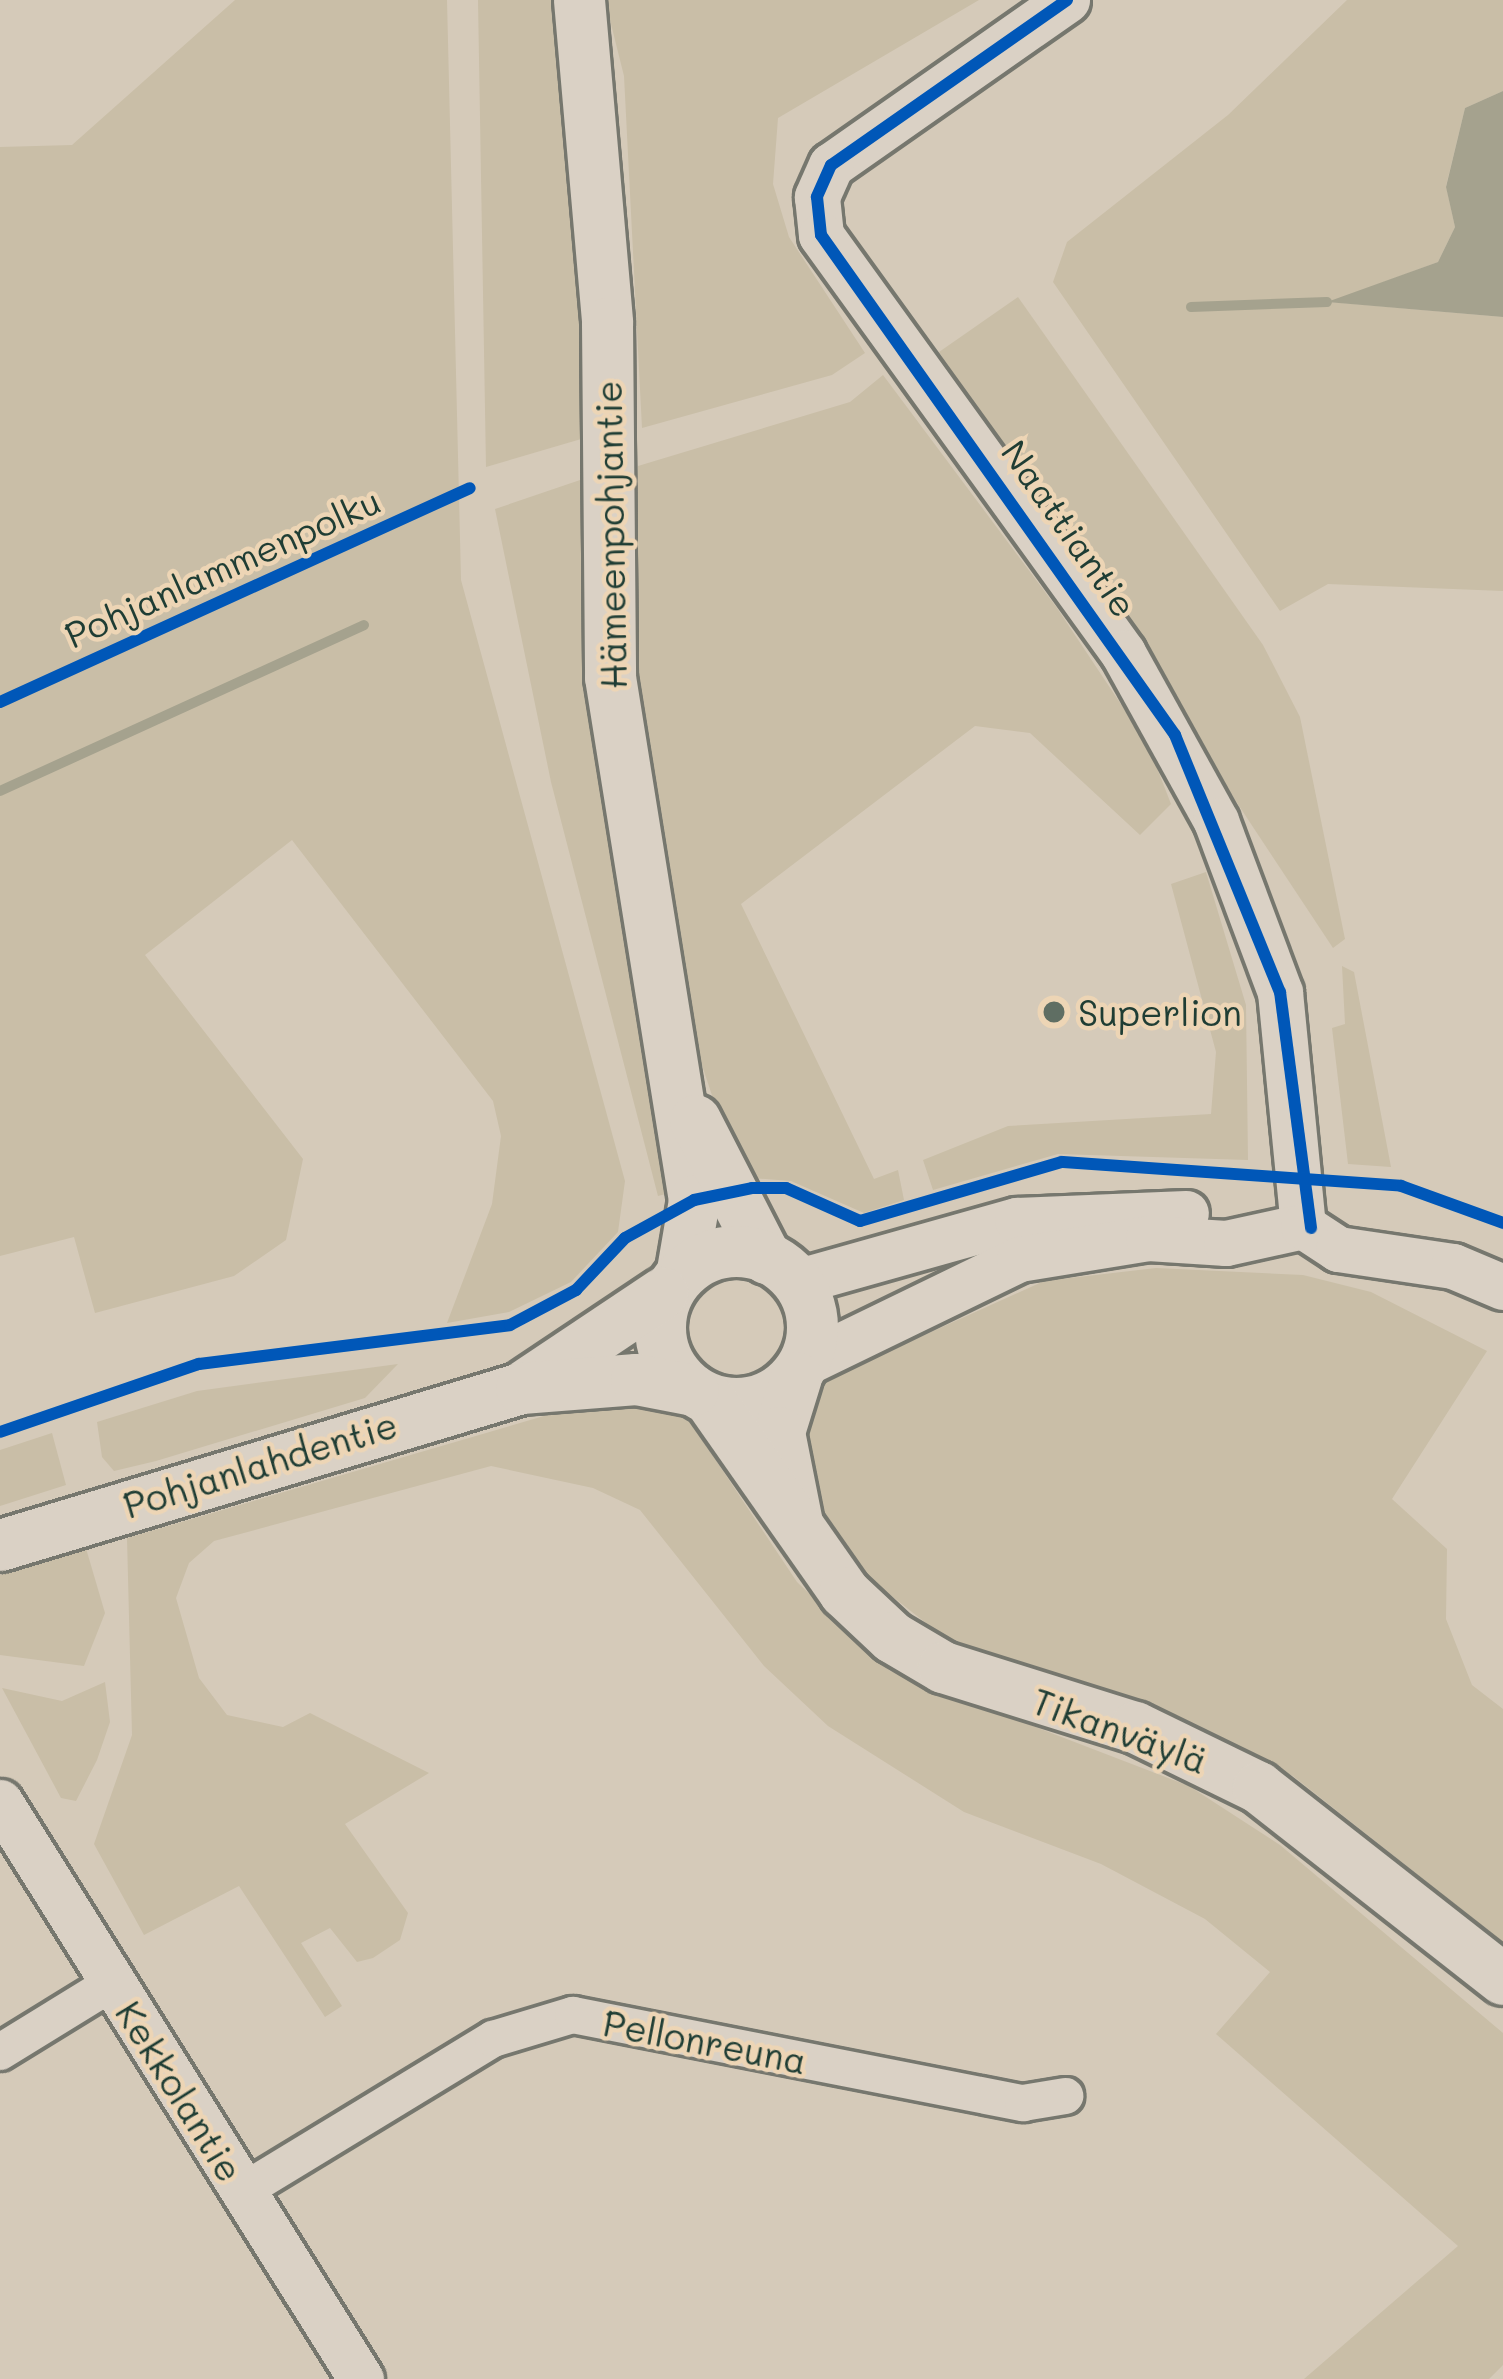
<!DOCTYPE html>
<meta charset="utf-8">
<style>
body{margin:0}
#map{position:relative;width:1503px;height:2379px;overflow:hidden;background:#d5cab9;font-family:Mali,sans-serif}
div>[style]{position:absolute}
.green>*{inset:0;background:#c9bea7}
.water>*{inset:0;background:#a5a28e}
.stream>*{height:10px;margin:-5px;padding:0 5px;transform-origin:5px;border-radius:5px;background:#a5a28e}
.roads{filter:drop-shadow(3px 0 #76776e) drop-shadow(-3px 0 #76776e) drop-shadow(0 3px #76776e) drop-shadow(0 -3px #76776e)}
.minor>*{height:36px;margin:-18px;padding:0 18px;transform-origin:18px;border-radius:18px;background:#dad1c5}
.tertiary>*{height:45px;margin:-22.5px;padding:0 22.5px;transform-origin:22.5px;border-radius:22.5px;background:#dad1c5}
.secondary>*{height:51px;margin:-25.5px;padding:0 25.5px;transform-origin:25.5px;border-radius:25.5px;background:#dad1c5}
.secondary>.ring{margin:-25.5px;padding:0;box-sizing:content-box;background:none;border:51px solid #dad1c5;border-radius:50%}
.cycleway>*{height:12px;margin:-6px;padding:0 6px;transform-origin:6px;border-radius:6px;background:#0057b8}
.dots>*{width:33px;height:33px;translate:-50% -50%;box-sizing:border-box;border:6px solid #edd5b5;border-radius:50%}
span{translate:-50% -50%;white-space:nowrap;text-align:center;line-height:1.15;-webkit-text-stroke:9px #edd5b5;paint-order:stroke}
.street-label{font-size:36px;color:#1f3d34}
.poi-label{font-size:36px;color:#1f3d34}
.left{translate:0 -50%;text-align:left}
</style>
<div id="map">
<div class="green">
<i style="clip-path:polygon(235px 0,447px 0,461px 580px,625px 1181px,618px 1232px,571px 1282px,509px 1312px,447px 1323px,492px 1204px,501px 1136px,493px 1101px,292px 840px,145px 955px,303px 1159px,286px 1240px,234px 1276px,95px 1313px,74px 1237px,0 1256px,0 147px,72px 145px)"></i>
<i style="clip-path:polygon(478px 0,556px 0,570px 57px,588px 437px,486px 467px)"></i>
<i style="clip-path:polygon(605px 0,979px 0,778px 118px,773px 184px,789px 237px,865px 353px,832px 375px,642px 428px,624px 76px)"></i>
<i style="clip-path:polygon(1347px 0,1503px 0,1503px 91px,1465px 108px,1446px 186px,1455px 227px,1438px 262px,1330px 302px,1503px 317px,1503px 591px,1328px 584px,1280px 611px,1053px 282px,1067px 242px,1228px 115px)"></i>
<i style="clip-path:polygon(1018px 297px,1263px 645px,1300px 717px,1345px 939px,1333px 948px,939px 352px)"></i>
<i style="clip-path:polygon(883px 375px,1057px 608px,1148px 745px,1171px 804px,1140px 835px,1030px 733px,975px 726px,741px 904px,874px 1179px,898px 1170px,904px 1200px,864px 1213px,791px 1181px,739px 1177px,699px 1056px,638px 687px,638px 466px,850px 402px)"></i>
<i style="clip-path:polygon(586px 478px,587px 679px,677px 1191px,658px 1196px,551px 782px,495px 509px)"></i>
<i style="clip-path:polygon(1206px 872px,1246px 1005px,1248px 1160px,1058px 1154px,933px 1190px,923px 1160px,1008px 1126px,1211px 1114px,1216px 1052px,1171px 884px)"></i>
<i style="clip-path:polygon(1342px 966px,1354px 972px,1391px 1167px,1348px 1164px,1332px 1028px,1345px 1024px)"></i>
<i style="clip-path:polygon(1156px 1268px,1303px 1275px,1371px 1292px,1487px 1351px,1392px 1499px,1447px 1549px,1446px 1619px,1472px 1685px,1503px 1709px,1503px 1942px,1293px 1776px,1157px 1707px,949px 1641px,861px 1572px,826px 1518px,798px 1430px,825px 1380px,1044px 1281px)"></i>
<i style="clip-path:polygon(398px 1364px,365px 1398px,156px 1461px,114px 1471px,102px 1457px,97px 1422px,197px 1391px)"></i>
<i style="clip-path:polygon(636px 1389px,683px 1411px,797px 1582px,890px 1671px,1189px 1786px,1280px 1845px,1503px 2033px,1503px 2365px,1489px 2379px,1304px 2379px,1458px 2246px,1216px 2034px,1270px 1972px,1205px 1919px,1101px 1864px,964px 1812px,828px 1726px,764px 1666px,640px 1510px,593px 1488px,491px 1466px,214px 1541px,189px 1563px,176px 1598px,199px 1678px,227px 1715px,283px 1727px,310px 1713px,429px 1773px,345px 1824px,408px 1913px,400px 1940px,373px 1958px,357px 1962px,330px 1928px,301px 1943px,342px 2006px,325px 2017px,239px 1886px,144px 1935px,94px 1844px,132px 1735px,127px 1538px)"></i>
<i style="clip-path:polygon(52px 1433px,66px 1485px,0 1506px,0 1450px)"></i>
<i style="clip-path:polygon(85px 1545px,105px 1613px,84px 1666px,0 1655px,0 1575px)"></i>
<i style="clip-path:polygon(105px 1682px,110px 1722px,97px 1760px,76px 1801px,61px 1798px,2px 1688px,62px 1701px)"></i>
</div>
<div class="water">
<i style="clip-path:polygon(1503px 91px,1503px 317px,1327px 302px,1438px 262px,1455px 227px,1446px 187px,1465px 108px)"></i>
</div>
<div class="stream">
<i style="left:1191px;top:307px;width:136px;rotate:-2.1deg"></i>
<i style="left:0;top:791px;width:400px;rotate:-24.5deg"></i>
</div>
<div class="roads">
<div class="minor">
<i style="left:0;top:2052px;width:132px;rotate:-31.6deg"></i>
<i style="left:243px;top:2191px;width:293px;rotate:-31.3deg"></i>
<i style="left:493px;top:2039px;width:84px;rotate:-16.7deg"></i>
<i style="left:573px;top:2015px;width:459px;rotate:11.1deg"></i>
<i style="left:1023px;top:2103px;width:43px;rotate:-9.5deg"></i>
</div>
<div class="tertiary">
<i style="left:1067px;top:0;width:288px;rotate:145deg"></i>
<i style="left:831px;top:165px;width:35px;rotate:114deg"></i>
<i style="left:817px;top:197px;width:38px;rotate:84deg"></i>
<i style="left:821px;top:235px;width:516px;rotate:54.15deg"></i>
<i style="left:1123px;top:653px;width:192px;rotate:61deg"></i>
<i style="left:1216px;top:821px;width:183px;rotate:69.5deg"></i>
<i style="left:1280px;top:992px;width:235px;rotate:84.4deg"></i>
<i style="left:796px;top:1282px;width:230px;rotate:-15.7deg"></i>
<i style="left:1017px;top:1220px;width:169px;rotate:-2.4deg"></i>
<i style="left:809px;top:1361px;width:233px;rotate:-25.9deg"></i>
<i style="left:1019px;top:1259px;width:131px;rotate:-9.2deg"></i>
<i style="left:1148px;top:1238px;width:78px;rotate:3.7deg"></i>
<i style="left:1226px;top:1243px;width:79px;rotate:-12.4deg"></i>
<i style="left:1303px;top:1226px;width:42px;rotate:33.3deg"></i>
<i style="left:1338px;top:1249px;width:116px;rotate:8.4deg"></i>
<i style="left:1453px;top:1266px;width:54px;rotate:22.8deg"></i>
<i style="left:0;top:1802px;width:681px;rotate:57.97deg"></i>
</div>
<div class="secondary">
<i style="left:579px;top:0;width:324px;rotate:85deg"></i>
<i style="left:607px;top:323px;width:354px;rotate:89.5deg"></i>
<i style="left:610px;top:677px;width:530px;rotate:80.88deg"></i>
<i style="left:694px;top:1200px;width:71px;rotate:99.7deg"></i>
<i style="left:695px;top:1120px;width:155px;rotate:62.8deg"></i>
<i class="ring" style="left:660px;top:1251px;width:101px;height:101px"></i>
<i style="left:796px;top:1377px;width:58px;rotate:107.2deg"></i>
<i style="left:779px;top:1432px;width:93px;rotate:78.8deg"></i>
<i style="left:526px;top:1384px;width:164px;rotate:-33.8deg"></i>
<i style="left:709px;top:1399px;width:236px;rotate:55deg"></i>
<i style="left:844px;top:1592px;width:66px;rotate:43.2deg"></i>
<i style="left:892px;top:1637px;width:59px;rotate:30.5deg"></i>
<i style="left:943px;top:1667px;width:201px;rotate:17.4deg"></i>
<i style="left:1135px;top:1727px;width:137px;rotate:26deg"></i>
<i style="left:1258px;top:1787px;width:311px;rotate:38.1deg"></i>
<i style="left:0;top:1545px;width:544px;rotate:-16.77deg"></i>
<i style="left:521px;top:1388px;width:115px;rotate:-4.5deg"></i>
<i style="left:636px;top:1379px;width:58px;rotate:10.9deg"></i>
</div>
</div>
<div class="cycleway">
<i style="left:1067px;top:0;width:288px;rotate:145deg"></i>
<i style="left:831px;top:165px;width:35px;rotate:114deg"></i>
<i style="left:817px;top:197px;width:38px;rotate:84deg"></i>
<i style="left:821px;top:235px;width:613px;rotate:54.7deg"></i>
<i style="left:1175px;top:735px;width:278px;rotate:67.8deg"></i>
<i style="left:1280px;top:992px;width:238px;rotate:82.5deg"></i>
<i style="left:0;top:702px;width:516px;rotate:-24.48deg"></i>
<i style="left:0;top:1432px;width:210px;rotate:-18.9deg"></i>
<i style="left:199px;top:1364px;width:313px;rotate:-7.1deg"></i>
<i style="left:510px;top:1325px;width:75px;rotate:-27.9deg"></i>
<i style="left:576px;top:1290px;width:71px;rotate:-46.7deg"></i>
<i style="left:625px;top:1238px;width:79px;rotate:-28.8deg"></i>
<i style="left:694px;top:1200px;width:59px;rotate:-11.7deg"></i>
<i style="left:752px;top:1188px;width:34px"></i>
<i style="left:786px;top:1188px;width:81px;rotate:24deg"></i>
<i style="left:860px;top:1221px;width:210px;rotate:-16.3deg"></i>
<i style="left:1062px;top:1162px;width:340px;rotate:4deg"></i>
<i style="left:1401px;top:1186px;width:109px;rotate:19.9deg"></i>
</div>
<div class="dots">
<i style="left:1054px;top:1012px;background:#5f6e63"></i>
</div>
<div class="street-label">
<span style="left:1070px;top:528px;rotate:55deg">Naattiantie</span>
<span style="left:610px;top:535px;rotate:-91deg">Hämeenpohjantie</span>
<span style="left:222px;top:567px;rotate:-24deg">Pohjanlammenpolku</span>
<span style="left:260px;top:1464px;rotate:-17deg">Pohjanlahdentie</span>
<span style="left:1120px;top:1730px;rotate:20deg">Tikanväylä</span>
<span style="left:705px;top:2041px;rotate:11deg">Pellonreuna</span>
<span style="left:180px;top:2091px;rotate:58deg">Kekkolantie</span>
</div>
<div class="poi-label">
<span class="left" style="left:1078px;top:1012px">Superlion</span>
</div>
</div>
